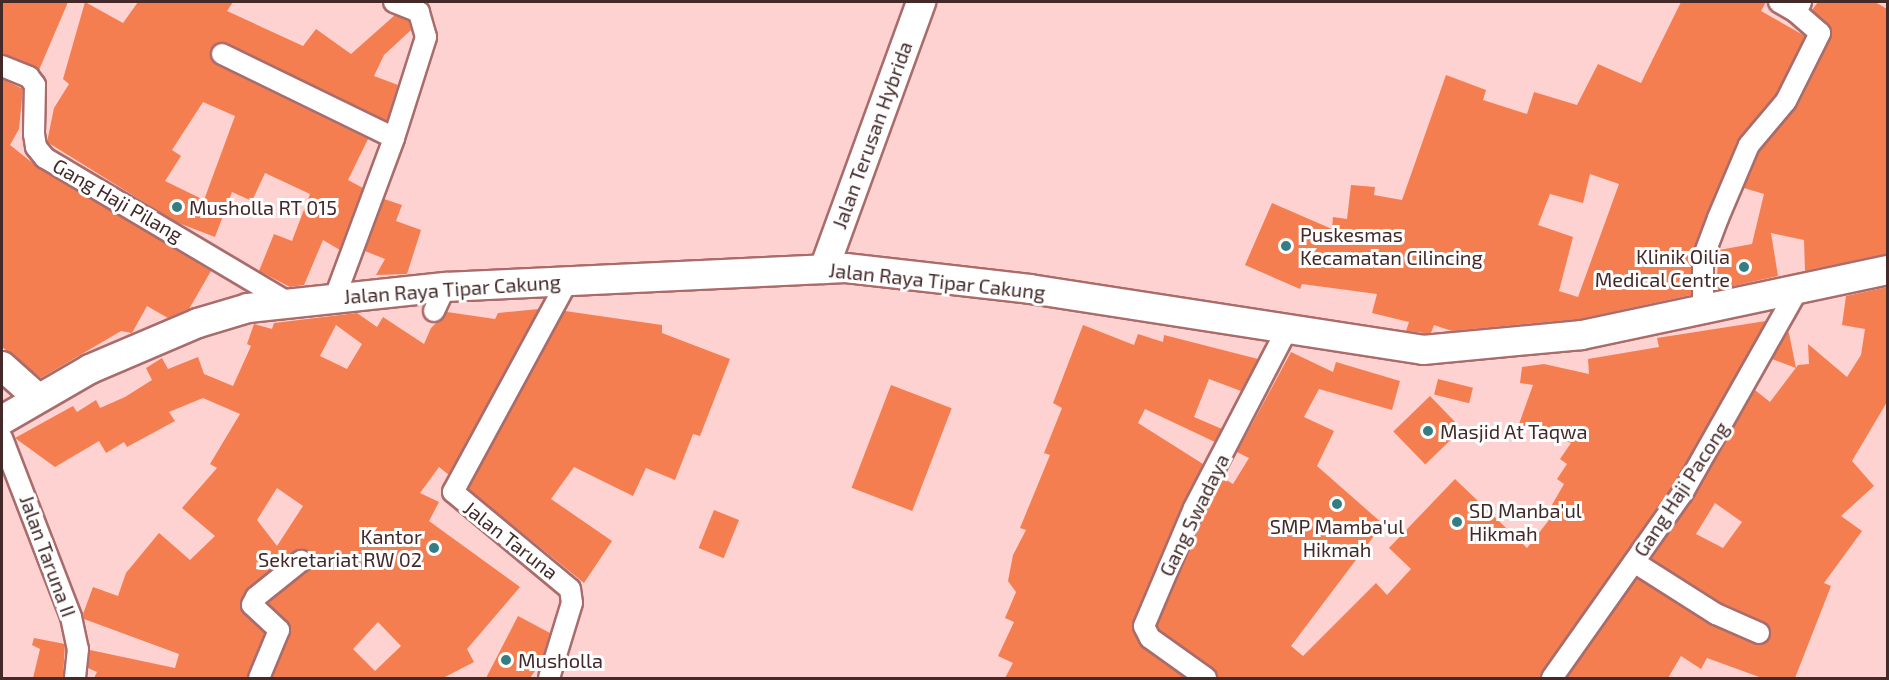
<!DOCTYPE html>
<style>
body{margin:0}
#map{position:relative;width:1889px;height:680px;overflow:hidden;background:#fdd2d1;font-family:"Exo 2",sans-serif}
div>[style]{position:absolute}
.building>*{inset:0;background:#f57e51;transform-origin:0 0}
.roads{filter:drop-shadow(2px 0 #aa6c6b) drop-shadow(-2px 0 #aa6c6b) drop-shadow(0 2px #aa6c6b) drop-shadow(0 -2px #aa6c6b)}
.street>*{height:20px;margin:-10px;padding:0 10px;transform-origin:10px;border-radius:10px;background:#fff}
.secondary>*{height:28px;margin:-14px;padding:0 14px;transform-origin:14px;border-radius:14px;background:#fff}
.dots>*{width:16px;height:16px;translate:-50% -50%;box-sizing:border-box;border:3px solid #fff;border-radius:50%}
span{translate:-50% -50%;white-space:nowrap;text-align:center;line-height:1.15;-webkit-text-stroke:6px #fff;paint-order:stroke}
.street-label{font-size:20px;color:#432928}
.poi-label{font-size:20px;color:#432928}
.left{translate:0 -50%;text-align:left}
.right{translate:-100% -50%;text-align:right}
.frame{position:absolute;inset:0;border:3px solid #432928;pointer-events:none}
</style>
<div id="map">
<div class="building">
<i style="clip-path:polygon(2px 2px,68px 2px,39px 70px,2px 54px)"></i>
<i style="clip-path:polygon(evenodd,85px 2px,123px 23px,138px 2px,233px 2px,227px 11px,303px 46px,316px 29px,351px 54px,395px 15px,409px 21px,411px 30px,384px 55px,374px 76px,398px 85px,387px 121px,227px 43px,211px 49px,217px 65px,368px 139px,348px 180px,363px 188px,340px 250px,323px 240px,304px 285px,290px 287px,259px 271px,274px 234px,292px 241px,310px 194px,265px 173px,252px 201px,232px 192px,215px 237px,176px 222px,47px 142px,54px 108px,69px 84px,63px 79px,85px 2px,203px 102px,235px 116px,204px 200px,165px 181px,181px 156px,172px 150px,203px 102px)"></i>
<i style="clip-path:polygon(evenodd,1681px 2px,1766px 2px,1761px 11px,1805px 36px,1776px 94px,1738px 140px,1692px 254px,1691px 295px,1580px 319px,1452px 331px,1434px 325px,1431px 333px,1424px 333px,1406px 331px,1409px 322px,1372px 313px,1377px 294px,1302px 284px,1300px 289px,1245px 265px,1272px 203px,1332px 229px,1333px 217px,1347px 219px,1351px 185px,1375px 187px,1374px 195px,1402px 200px,1446px 75px,1486px 90px,1483px 100px,1527px 114px,1534px 92px,1577px 105px,1598px 64px,1641px 83px,1681px 2px,1590px 174px,1619px 184px,1578px 297px,1559px 291px,1573px 237px,1538px 225px,1550px 194px,1583px 203px,1590px 174px)"></i>
<i style="clip-path:polygon(1818px 2px,1875px 2px,1887px 9px,1887px 254px,1805px 271px,1804px 240px,1771px 233px,1778px 276px,1716px 290px,1719px 250px,1752px 244px,1764px 194px,1744px 188px,1759px 151px,1797px 107px,1831px 38px,1831px 28px,1812px 10px)"></i>
<i style="clip-path:polygon(2px 79px,23px 89px,19px 129px,10px 145px,39px 168px,211px 271px,189px 309px,168px 318px,147px 306px,132px 333px,121px 331px,41px 378px,2px 347px)"></i>
<i style="clip-path:polygon(384px 199px,402px 205px,396px 221px,421px 230px,407px 274px,376px 275px,385px 259px,365px 251px)"></i>
<i style="clip-path:polygon(evenodd,1887px 287px,1887px 402px,1852px 461px,1874px 486px,1841px 516px,1862px 531px,1824px 583px,1831px 586px,1795px 678px,1762px 678px,1707px 658px,1701px 669px,1681px 656px,1668px 678px,1566px 678px,1637px 578px,1711px 625px,1754px 644px,1767px 642px,1771px 631px,1764px 622px,1722px 603px,1651px 559px,1692px 500px,1755px 390px,1770px 402px,1798px 365px,1809px 364px,1808px 344px,1847px 377px,1861px 355px,1865px 329px,1842px 325px,1846px 296px,1887px 287px,1715px 503px,1742px 522px,1723px 548px,1696px 534px,1715px 503px)"></i>
<i style="clip-path:polygon(evenodd,539px 309px,449px 475px,439px 467px,420px 493px,439px 502px,429px 521px,520px 587px,467px 649px,474px 662px,443px 678px,272px 678px,291px 628px,268px 603px,312px 566px,311px 554px,300px 549px,249px 588px,241px 600px,243px 613px,265px 633px,247px 678px,94px 678px,97px 672px,88px 668px,90px 650px,175px 668px,179px 654px,84px 619px,83px 614px,93px 587px,118px 596px,126px 573px,159px 533px,190px 560px,215px 536px,182px 508px,217px 468px,210px 464px,240px 414px,203px 398px,169px 412px,175px 421px,127px 447px,124px 442px,106px 453px,99px 441px,55px 467px,15px 438px,73px 406px,77px 412px,96px 400px,100px 408px,125px 397px,152px 380px,146px 368px,162px 358px,168px 369px,198px 357px,204px 374px,233px 386px,251px 346px,247px 344px,254px 324px,272px 329px,274px 323px,357px 313px,377px 327px,383px 317px,424px 344px,431px 328px,447px 312px,495px 319px,498px 313px,539px 309px,336px 325px,362px 344px,347px 369px,320px 356px,336px 325px,539px 309px,277px 488px,303px 506px,277px 546px,257px 520px,277px 488px,539px 309px,378px 622px,401px 646px,375px 671px,353px 649px,378px 622px)"></i>
<i style="clip-path:polygon(565px 311px,662px 325px,662px 333px,730px 359px,700px 436px,693px 434px,675px 480px,646px 468px,633px 496px,574px 467px,551px 499px,612px 541px,584px 583px,468px 489px)"></i>
<i style="clip-path:polygon(1766px 321px,1672px 488px,1540px 678px,1218px 678px,1213px 668px,1159px 630px,1157px 626px,1205px 513px,1223px 478px,1233px 484px,1249px 458px,1237px 452px,1291px 352px,1333px 372px,1336px 362px,1400px 381px,1392px 410px,1319px 389px,1304px 417px,1334px 431px,1317px 466px,1383px 524px,1291px 646px,1303px 656px,1376px 583px,1387px 595px,1411px 569px,1389px 548px,1455px 479px,1527px 548px,1549px 520px,1545px 517px,1564px 484px,1557px 479px,1567px 464px,1560px 459px,1571px 443px,1519px 424px,1533px 385px,1520px 383px,1522px 367px,1544px 364px,1589px 374px,1588px 359px,1659px 347px,1657px 338px)"></i>
<i style="clip-path:polygon(1083px 325px,1134px 345px,1138px 334px,1163px 342px,1164px 335px,1258px 359px,1241px 391px,1209px 379px,1194px 417px,1222px 429px,1215px 442px,1145px 409px,1138px 423px,1203px 464px,1132px 626px,1143px 647px,1186px 678px,1005px 678px,1013px 663px,998px 656px,1014px 622px,1005px 618px,1016px 592px,1008px 581px,1013px 555px,1026px 530px,1020px 528px,1050px 455px,1044px 453px,1062px 408px,1053px 403px)"></i>
<i style="clip-path:polygon(1788px 332px,1789px 333px,1796px 368px,1772px 359px)"></i>
<i style="left:1438px;top:379px;width:36px;height:16px;rotate:14deg"></i>
<i style="left:891px;top:385px;width:65px;height:110px;rotate:21deg"></i>
<i style="left:1430px;top:396px;width:46px;height:51px;rotate:46deg"></i>
<i style="left:714px;top:510px;width:27px;height:41px;rotate:22deg"></i>
<i style="clip-path:polygon(518px 616px,550px 633px,542px 661px,530px 678px,486px 678px)"></i>
<i style="clip-path:polygon(34px 638px,65px 644px,63px 678px,33px 678px,40px 649px,32px 645px)"></i>
</div>
<div class="roads">
<div class="street">
<i style="left:1779px;top:2px;width:20px;rotate:30deg"></i>
<i style="left:222px;top:54px;width:191px;rotate:26deg"></i>
<i style="left:2px;top:66px;width:29px;rotate:22deg"></i>
<i style="left:29px;top:77px;width:10px;rotate:53deg"></i>
<i style="left:35px;top:85px;width:49px;rotate:91.2deg"></i>
<i style="left:34px;top:134px;width:13px;rotate:81deg"></i>
<i style="left:36px;top:147px;width:14px;rotate:51deg"></i>
<i style="left:45px;top:158px;width:284px;rotate:30.7deg"></i>
<i style="left:335px;top:297px;width:170px;rotate:-69.6deg"></i>
<i style="left:394px;top:138px;width:106px;rotate:-72.4deg"></i>
<i style="left:426px;top:37px;width:26px;rotate:-106deg"></i>
<i style="left:419px;top:12px;width:27px;rotate:-158deg"></i>
<i style="left:434px;top:311px;width:26px;rotate:-65deg"></i>
<i style="left:1703px;top:311px;width:53px;rotate:-90deg"></i>
<i style="left:1703px;top:258px;width:43px;rotate:-69.4deg"></i>
<i style="left:1718px;top:218px;width:79px;rotate:-67deg"></i>
<i style="left:1749px;top:145px;width:57px;rotate:-49.9deg"></i>
<i style="left:1786px;top:101px;width:76px;rotate:-63.4deg"></i>
<i style="left:1820px;top:33px;width:32px;rotate:-139deg"></i>
<i style="left:1796px;top:12px;width:11px;rotate:-63deg"></i>
<i style="left:2px;top:438px;width:192px;rotate:68.9deg"></i>
<i style="left:71px;top:617px;width:33px;rotate:78deg"></i>
<i style="left:78px;top:649px;width:29px;rotate:96deg"></i>
<i style="left:1634px;top:562px;width:97px;rotate:32.4deg"></i>
<i style="left:1716px;top:614px;width:47px;rotate:23.8deg"></i>
<i style="left:259px;top:678px;width:52px;rotate:-67.4deg"></i>
<i style="left:279px;top:630px;width:37px;rotate:-137deg"></i>
<i style="left:252px;top:605px;width:9px;rotate:-63deg"></i>
<i style="left:256px;top:597px;width:58px;rotate:-38.7deg"></i>
<i style="left:549px;top:678px;width:78px;rotate:-73deg"></i>
<i style="left:572px;top:603px;width:14px;rotate:-98deg"></i>
<i style="left:570px;top:589px;width:152px;rotate:-140.3deg"></i>
<i style="left:453px;top:492px;width:239px;rotate:-61.5deg"></i>
<i style="left:1206px;top:678px;width:69px;rotate:-144.5deg"></i>
<i style="left:1150px;top:638px;width:13px;rotate:-117deg"></i>
<i style="left:1144px;top:626px;width:128px;rotate:-67deg"></i>
<i style="left:1194px;top:508px;width:199px;rotate:-62.5deg"></i>
<i style="left:1552px;top:678px;width:225px;rotate:-54.8deg"></i>
<i style="left:1682px;top:494px;width:233px;rotate:-60.5deg"></i>
</div>
<div class="secondary">
<i style="left:824px;top:269px;width:284px;rotate:-70deg"></i>
<i style="left:2px;top:366px;width:48px;rotate:41.6deg"></i>
<i style="left:2px;top:420px;width:102px;rotate:-30.1deg"></i>
<i style="left:90px;top:369px;width:117px;rotate:-23.1deg"></i>
<i style="left:198px;top:323px;width:52px;rotate:-16.7deg"></i>
<i style="left:248px;top:308px;width:198px;rotate:-6.1deg"></i>
<i style="left:445px;top:287px;width:401px;rotate:-2.7deg"></i>
<i style="left:846px;top:268px;width:185px;rotate:6.5deg"></i>
<i style="left:1030px;top:289px;width:398px;rotate:8.8deg"></i>
<i style="left:1423px;top:350px;width:160px;rotate:-5.4deg"></i>
<i style="left:1582px;top:335px;width:313px;rotate:-12deg"></i>
</div>
</div>
<div class="dots">
<i style="left:177px;top:207px;background:#347d82"></i>
<i style="left:1286px;top:246px;background:#347d82"></i>
<i style="left:1744px;top:267px;background:#347d82"></i>
<i style="left:1428px;top:431px;background:#347d82"></i>
<i style="left:1337px;top:504px;background:#347d82"></i>
<i style="left:1457px;top:522px;background:#347d82"></i>
<i style="left:434px;top:548px;background:#347d82"></i>
<i style="left:506px;top:660px;background:#347d82"></i>
</div>
<div class="street-label">
<span style="left:872px;top:135px;rotate:-70deg">Jalan Terusan Hybrida</span>
<span style="left:118px;top:200px;rotate:30deg">Gang Haji Pilang</span>
<span style="left:937px;top:281px;rotate:6deg">Jalan Raya Tipar Cakung</span>
<span style="left:452px;top:289px;rotate:-4deg">Jalan Raya Tipar Cakung</span>
<span style="left:1681px;top:489px;rotate:-57deg">Gang Haji Pacong</span>
<span style="left:1194px;top:515px;rotate:-64deg">Gang Swadaya</span>
<span style="left:511px;top:540px;rotate:38deg">Jalan Taruna</span>
<span style="left:48px;top:556px;rotate:70deg">Jalan Taruna II</span>
</div>
<div class="poi-label">
<span class="left" style="left:189px;top:207px">Musholla RT 015</span>
<span class="left" style="left:1300px;top:246px">Puskesmas<br>Kecamatan Cilincing</span>
<span class="right" style="left:1730px;top:268px">Klinik Oilia<br>Medical Centre</span>
<span class="left" style="left:1440px;top:431px">Masjid At Taqwa</span>
<span class="left" style="left:1469px;top:522px">SD Manba'ul<br>Hikmah</span>
<span style="left:1337px;top:538px">SMP Mamba'ul<br>Hikmah</span>
<span class="right" style="left:422px;top:548px">Kantor<br>Sekretariat RW 02</span>
<span class="left" style="left:518px;top:660px">Musholla</span>
</div>
<div class="frame"></div>
</div>
